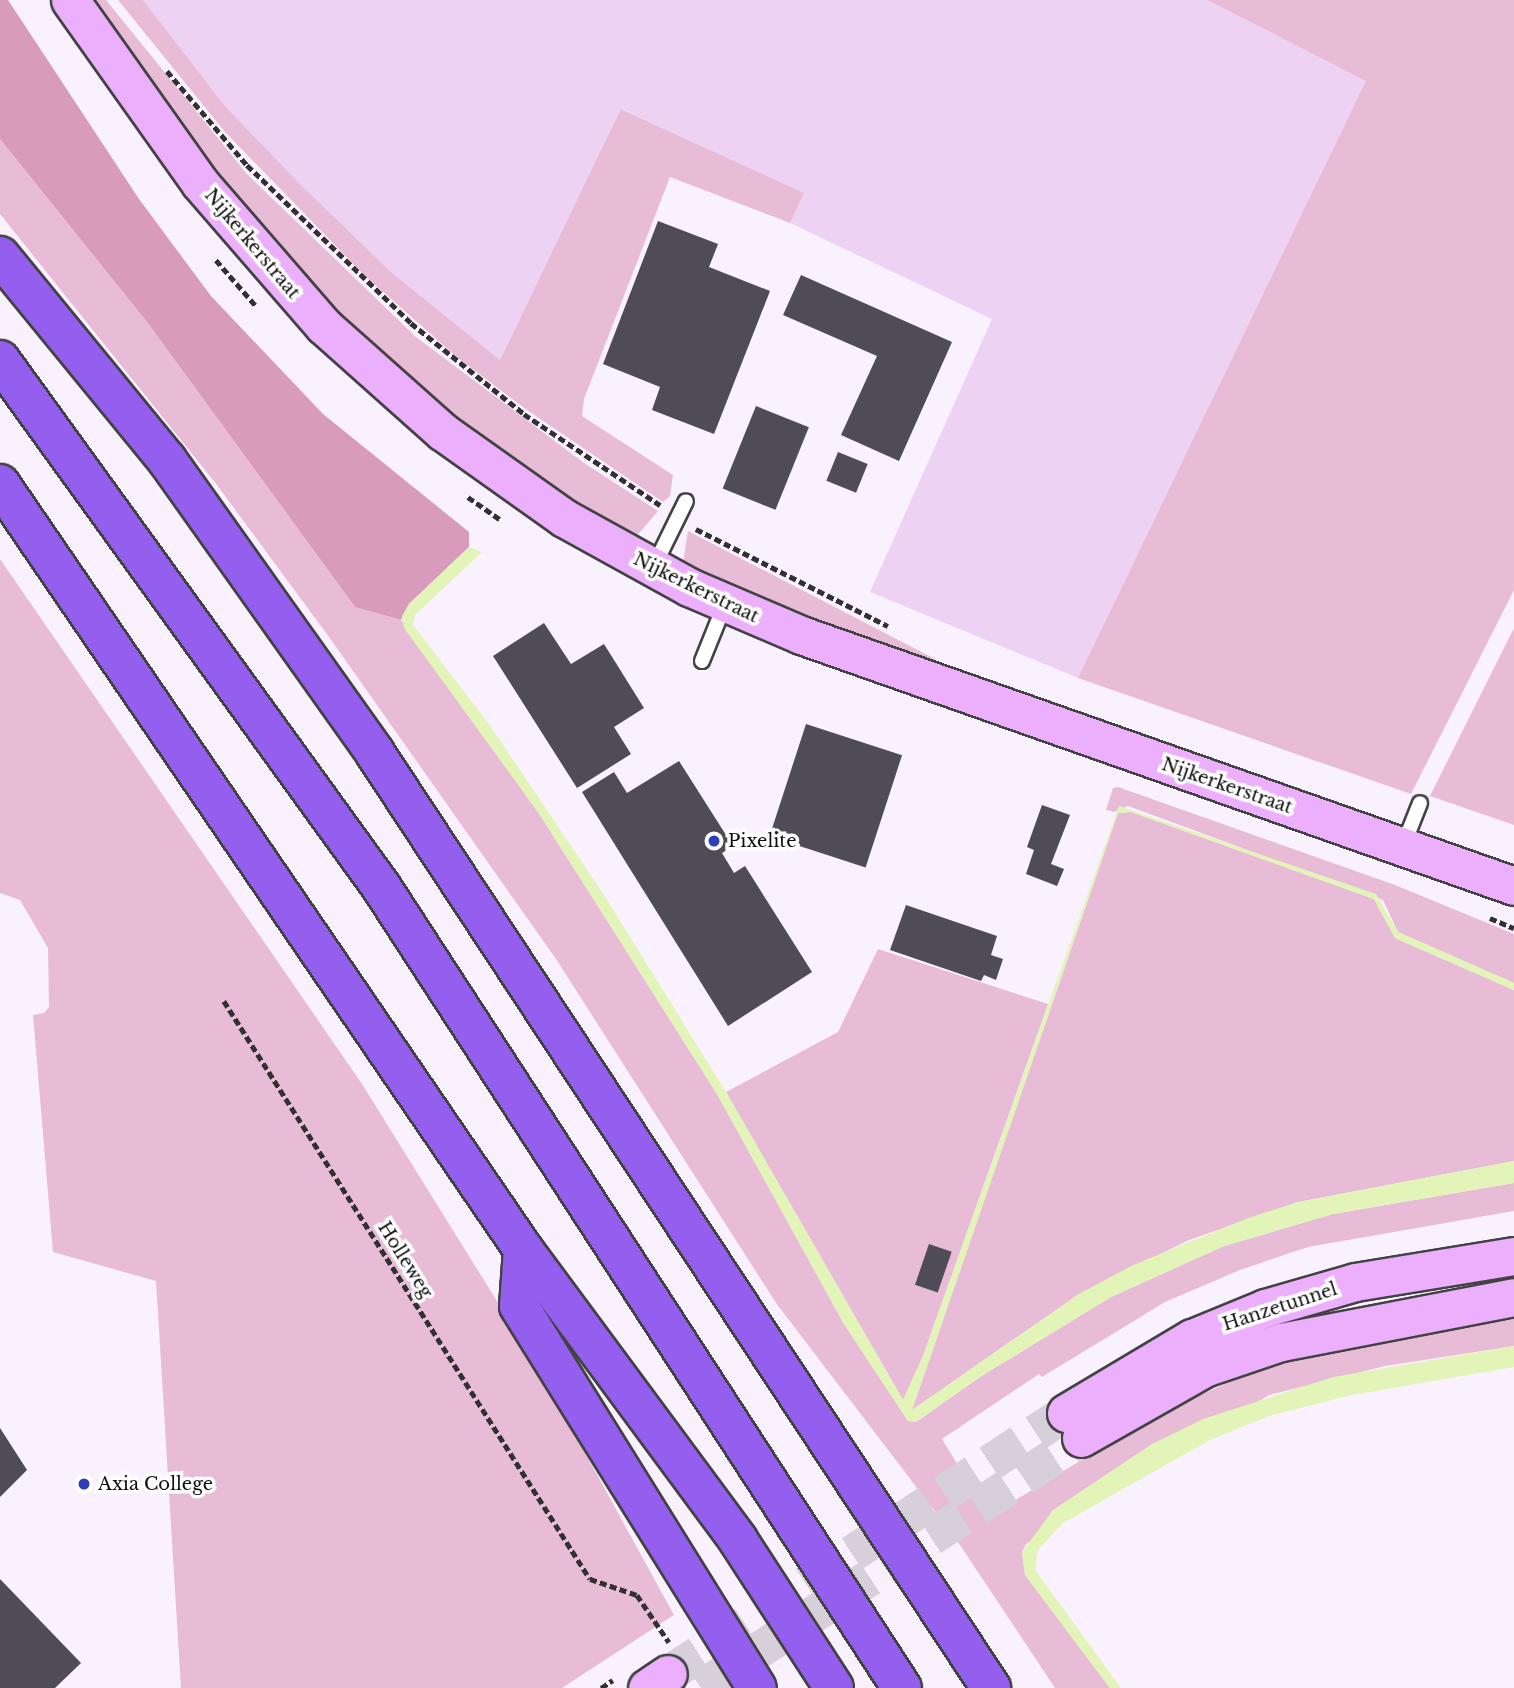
<!DOCTYPE html>
<style>
body{margin:0}
#map{position:relative;width:1514px;height:1688px;overflow:hidden;background:#faf1fe;font-family:"Libre Baskerville",serif}
div>[style]{position:absolute}
.farmland>*{inset:0;background:#eed2f4}
.green>*{inset:0;background:#e8bbd6}
.forest>*{inset:0;background:#d89bbc}
.water>*{inset:0;background:#e2f4b7}
.building>*{inset:0;background:#4f4b57;transform-origin:0 0}
.secondary-tunnel>*{height:37px;margin-top:-18.5px;transform-origin:0;background:repeating-linear-gradient(90deg,#d7cfda 0 37px,transparent 0 55px)}
.path>*{height:4.5px;margin-top:-2.25px;transform-origin:0;background:repeating-linear-gradient(90deg,#313131 0 7px,transparent 0 10.5px)}
.roads{filter:drop-shadow(2px 0 #424242) drop-shadow(-2px 0 #424242) drop-shadow(0 2px #424242) drop-shadow(0 -2px #424242)}
.lane>*{height:14px;margin:-7px;padding:0 7px;transform-origin:7px;border-radius:7px;background:#fff}
.secondary>*{height:37px;margin:-18.5px;padding:0 18.5px;transform-origin:18.5px;border-radius:18.5px;background:#ecaffb}
.highway>*{height:38px;margin:-19px;padding:0 19px;transform-origin:19px;border-radius:19px;background:#945fee}
.dots>*{width:19px;height:19px;translate:-50% -50%;box-sizing:border-box;border:4px solid #fff;border-radius:50%}
span{translate:-50% -50%;white-space:nowrap;text-align:center;line-height:1.15;-webkit-text-stroke:7px #fff;paint-order:stroke}
.street-label{font-size:18px;color:#0f0f0f}
.poi-label{font-size:18px;color:#0f0f0f}
.left{translate:0 -50%;text-align:left}
</style>
<div id="map">
<div class="farmland">
<i style="clip-path:polygon(143px 0,1207px 0,1367px 81px,1078px 678px,870px 592px,992px 319px,790px 223px,803px 193px,622px 109px,500px 360px,391px 272px,302px 186px,225px 106px)"></i>
</div>
<div class="green">
<i style="clip-path:polygon(94px 0,106px 0,247px 174px,416px 337px,584px 463px,658px 511px,635px 538px,507px 459px,348px 324px,224px 184px)"></i>
<i style="clip-path:polygon(118px 0,143px 0,225px 106px,302px 186px,391px 272px,500px 360px,621px 109px,804px 193px,790px 223px,670px 177px,584px 399px,582px 416px,673px 475px,670px 496px,663px 502px,527px 410px,458px 358px,364px 275px,225px 132px)"></i>
<i style="clip-path:polygon(1207px 0,1514px 0,1514px 590px,1411px 794px,1078px 678px,1366px 81px)"></i>
<i style="clip-path:polygon(0 139px,147px 322px,355px 607px,401px 620px,540px 815px,717px 1094px,844px 1324px,908px 1421px,916px 1422px,983px 1375px,1111px 1297px,1224px 1246px,1333px 1214px,1514px 1183px,1514px 1211px,1308px 1247px,1240px 1270px,1165px 1302px,1042px 1377px,1039px 1374px,942px 1439px,989px 1516px,1156px 1415px,1245px 1375px,1324px 1352px,1514px 1319px,1514px 1346px,1385px 1366px,1269px 1395px,1026px 1544px,1022px 1552px,1025px 1575px,1110px 1688px,1055px 1688px,956px 1539px,776px 1303px,556px 959px,329px 637px,217px 485px,0 214px)"></i>
<i style="clip-path:polygon(688px 531px,935px 659px,933px 666px,755px 597px,683px 563px)"></i>
<i style="clip-path:polygon(0 559px,362px 1084px,538px 1367px,674px 1615px,562px 1688px,181px 1688px,156px 1281px,53px 1252px,33px 1015px,44px 1013px,49px 1007px,48px 948px,20px 900px,0 893px)"></i>
<i style="clip-path:polygon(1514px 628px,1514px 825px,1430px 796px)"></i>
<i style="clip-path:polygon(1118px 787px,1395px 885px,1514px 934px,1514px 983px,1398px 932px,1383px 900px,1128px 806px,1114px 812px,1106px 810px,1113px 788px)"></i>
<i style="clip-path:polygon(1131px 812px,1374px 899px,1395px 938px,1514px 990px,1514px 1161px,1298px 1202px,1189px 1240px,1079px 1294px,912px 1410px,1118px 813px)"></i>
<i style="clip-path:polygon(878px 949px,1048px 1004px,923px 1356px,903px 1400px,726px 1092px,838px 1032px)"></i>
</div>
<div class="forest">
<i style="clip-path:polygon(0 0,8px 0,139px 199px,211px 296px,323px 414px,469px 532px,469px 547px,409px 604px,401px 620px,355px 607px,147px 322px,0 139px)"></i>
</div>
<div class="water">
<i style="clip-path:polygon(469px 547px,482px 552px,415px 615px,413px 625px,489px 724px,604px 895px,726px 1092px,903px 1400px,923px 1356px,1119px 806px,1376px 894px,1398px 932px,1514px 983px,1514px 990px,1395px 938px,1374px 899px,1131px 812px,1118px 813px,912px 1410px,1079px 1294px,1133px 1265px,1248px 1218px,1298px 1202px,1514px 1161px,1514px 1183px,1333px 1214px,1224px 1246px,1111px 1297px,983px 1375px,916px 1422px,908px 1421px,844px 1324px,717px 1094px,540px 815px,404px 628px,402px 616px,409px 604px)"></i>
<i style="clip-path:polygon(1514px 1346px,1514px 1367px,1347px 1396px,1269px 1416px,1210px 1440px,1063px 1523px,1038px 1550px,1035px 1570px,1121px 1688px,1110px 1688px,1025px 1575px,1022px 1552px,1053px 1510px,1152px 1444px,1203px 1419px,1333px 1377px)"></i>
</div>
<div class="building">
<i style="clip-path:polygon(658px 221px,718px 244px,709px 267px,770px 291px,714px 434px,652px 410px,660px 387px,603px 364px)"></i>
<i style="clip-path:polygon(801px 275px,952px 342px,899px 461px,841px 435px,877px 356px,783px 315px)"></i>
<i style="left:756px;top:406px;width:57px;height:89px;rotate:22deg"></i>
<i style="left:838px;top:452px;width:32px;height:31px;rotate:22deg"></i>
<i style="clip-path:polygon(544px 623px,571px 664px,604px 644px,644px 708px,614px 727px,631px 754px,577px 788px,493px 656px)"></i>
<i style="left:806px;top:724px;width:101px;height:118px;rotate:18deg"></i>
<i style="clip-path:polygon(679px 761px,733px 846px,722px 853px,734px 873px,745px 866px,812px 972px,728px 1026px,582px 792px,614px 772px,627px 793px)"></i>
<i style="clip-path:polygon(1042px 805px,1070px 815px,1051px 864px,1064px 869px,1057px 886px,1026px 874px,1034px 850px,1027px 847px)"></i>
<i style="clip-path:polygon(906px 905px,997px 936px,991px 955px,1003px 959px,996px 980px,984px 975px,981px 981px,890px 950px)"></i>
<i style="left:929px;top:1244px;width:24px;height:43px;rotate:19deg"></i>
<i style="clip-path:polygon(0 1428px,27px 1470px,0 1497px)"></i>
<i style="clip-path:polygon(0 1579px,81px 1663px,55px 1688px,0 1688px)"></i>
</div>
<div class="secondary-tunnel">
<i style="left:668px;top:1674px;width:476px;rotate:-33.3deg"></i>
<i style="left:701px;top:1688px;width:455px;rotate:-33.3deg"></i>
</div>
<div class="path">
<i style="left:167px;top:71px;width:123px;rotate:49.6deg"></i>
<i style="left:247px;top:165px;width:228px;rotate:43.9deg"></i>
<i style="left:411px;top:323px;width:145px;rotate:38.8deg"></i>
<i style="left:524px;top:414px;width:164px;rotate:33.8deg"></i>
<i style="left:216px;top:260px;width:61px;rotate:49deg"></i>
<i style="left:468px;top:497px;width:40px;rotate:34.9deg"></i>
<i style="left:696px;top:529px;width:215px;rotate:26.8deg"></i>
<i style="left:1490px;top:918px;width:26px;rotate:23deg"></i>
<i style="left:224px;top:1001px;width:684px;rotate:57.66deg"></i>
<i style="left:590px;top:1579px;width:50px;rotate:18.8deg"></i>
<i style="left:637px;top:1595px;width:57px;rotate:55.8deg"></i>
<i style="left:601px;top:1688px;width:14px;rotate:-34deg"></i>
</div>
<div class="roads">
<div class="lane">
<i style="left:654px;top:566px;width:72px;rotate:-63.8deg"></i>
<i style="left:702px;top:661px;width:61px;rotate:-68deg"></i>
<i style="left:1403px;top:846px;width:46px;rotate:-68.4deg"></i>
</div>
<div class="secondary">
<i style="left:70px;top:0;width:224px;rotate:54.6deg"></i>
<i style="left:200px;top:183px;width:189px;rotate:49.1deg"></i>
<i style="left:324px;top:326px;width:159px;rotate:41.7deg"></i>
<i style="left:443px;top:432px;width:148px;rotate:35.4deg"></i>
<i style="left:564px;top:518px;width:143px;rotate:28.9deg"></i>
<i style="left:689px;top:587px;width:122px;rotate:23.2deg"></i>
<i style="left:801px;top:635px;width:756px;rotate:19.39deg"></i>
<i style="left:1066px;top:1413px;width:147px;rotate:-30.8deg"></i>
<i style="left:1192px;top:1338px;width:79px;rotate:-22.3deg"></i>
<i style="left:1265px;top:1308px;width:94px;rotate:-16.1deg"></i>
<i style="left:1355px;top:1282px;width:161px;rotate:-9.3deg"></i>
<i style="left:1081px;top:1438px;width:142px;rotate:-29.6deg"></i>
<i style="left:1204px;top:1368px;width:81px;rotate:-18.7deg"></i>
<i style="left:1281px;top:1342px;width:237px;rotate:-10.9deg"></i>
<i style="left:647px;top:1688px;width:25px;rotate:-34deg"></i>
</div>
<div class="highway">
<i style="left:0;top:256px;width:264px;rotate:50.7deg"></i>
<i style="left:167px;top:460px;width:359px;rotate:54.6deg"></i>
<i style="left:375px;top:753px;width:1120px;rotate:56.62deg"></i>
<i style="left:0;top:360px;width:652px;rotate:54.11deg"></i>
<i style="left:382px;top:888px;width:954px;rotate:56.98deg"></i>
<i style="left:0;top:484px;width:927px;rotate:55.64deg"></i>
<i style="left:523px;top:1249px;width:362px;rotate:53.5deg"></i>
<i style="left:738px;top:1540px;width:176px;rotate:57deg"></i>
<i style="left:523px;top:1249px;width:57px;rotate:94deg"></i>
<i style="left:519px;top:1306px;width:450px;rotate:58.1deg"></i>
</div>
</div>
<div class="dots">
<i style="left:714px;top:841px;background:#2c3fb9"></i>
<i style="left:84px;top:1484px;background:#2c3fb9"></i>
</div>
<div class="street-label">
<span style="left:252px;top:244px;rotate:50deg">Nijkerkerstraat</span>
<span style="left:696px;top:588px;rotate:26deg">Nijkerkerstraat</span>
<span style="left:1227px;top:786px;rotate:19deg">Nijkerkerstraat</span>
<span style="left:405px;top:1260px;rotate:58deg">Holleweg</span>
<span style="left:1280px;top:1307px;rotate:-18deg">Hanzetunnel</span>
</div>
<div class="poi-label">
<span class="left" style="left:728px;top:841px">Pixelite</span>
<span class="left" style="left:98px;top:1484px">Axia College</span>
</div>
</div>
